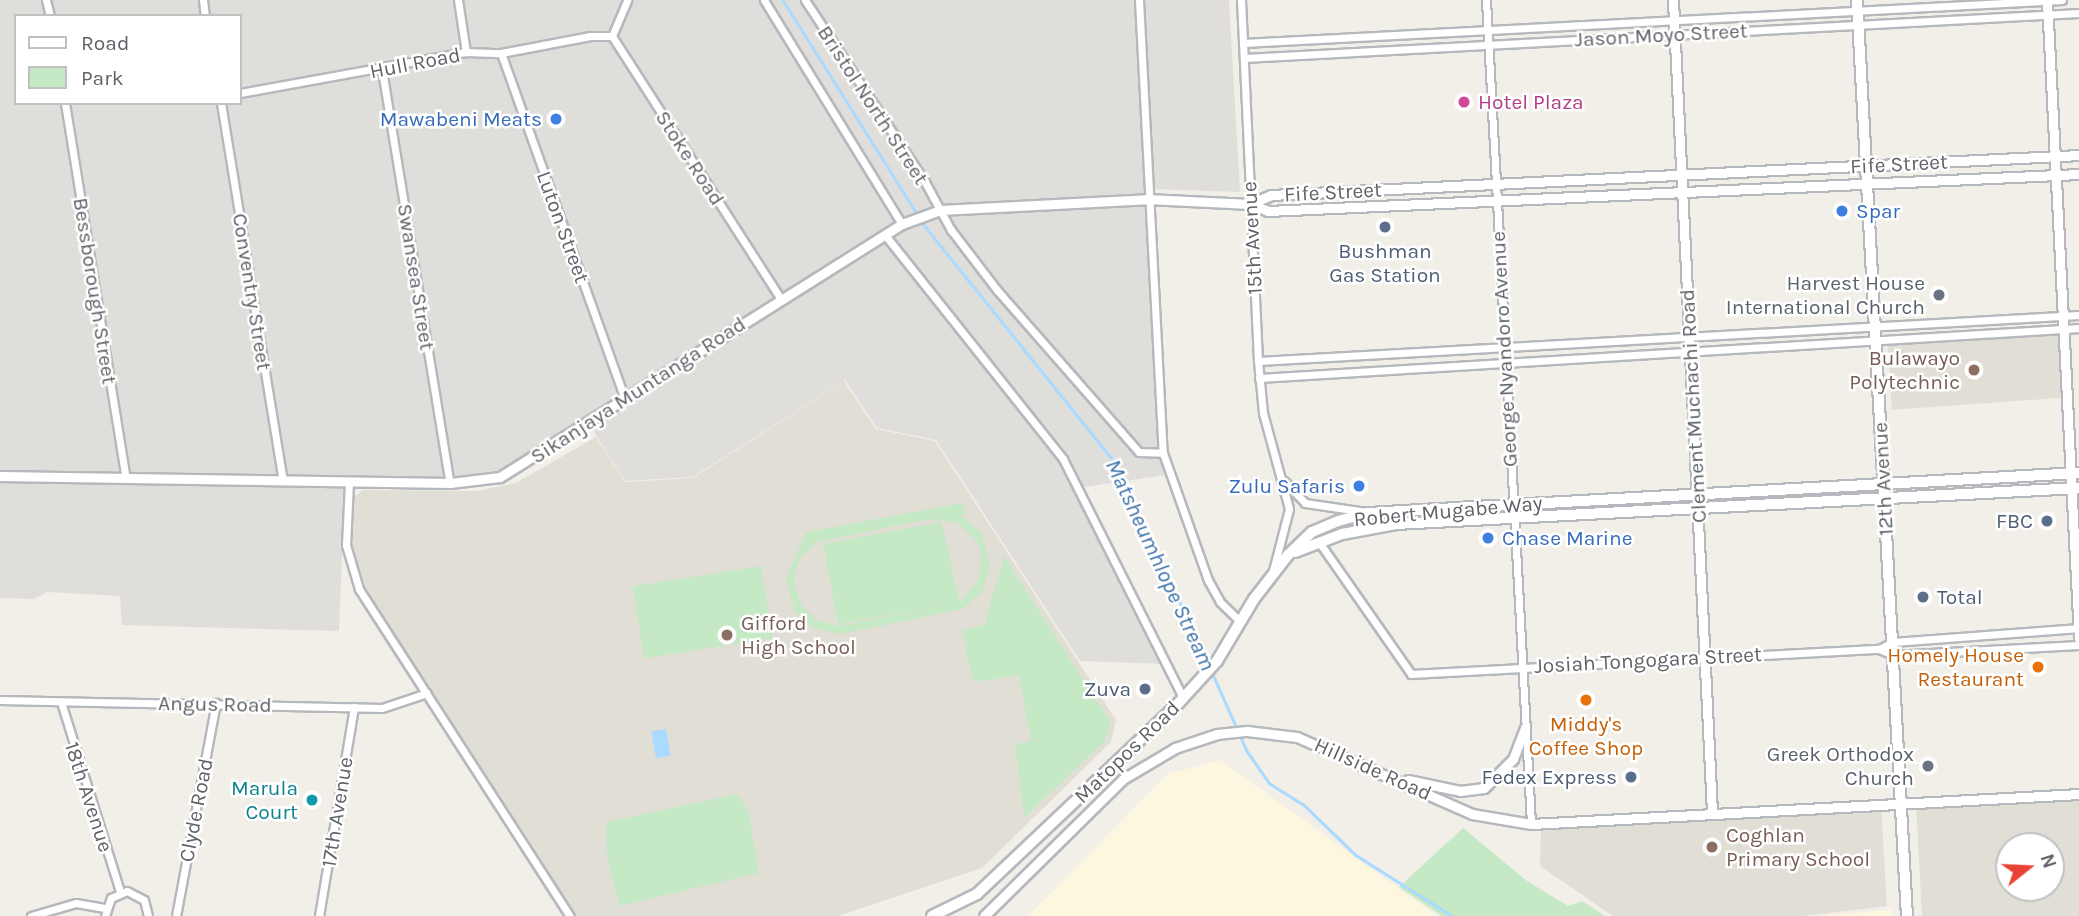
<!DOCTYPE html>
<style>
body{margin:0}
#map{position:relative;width:2079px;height:916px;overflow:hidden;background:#f1efe8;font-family:Karla,sans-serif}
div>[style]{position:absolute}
.commercial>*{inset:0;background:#fef7e0}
.industrial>*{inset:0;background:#e0deda}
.education>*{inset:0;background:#e1ded6;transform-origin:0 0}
.green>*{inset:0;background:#c5e8c5;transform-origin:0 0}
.water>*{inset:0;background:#aadaff;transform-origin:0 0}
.stream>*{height:2.5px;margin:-1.25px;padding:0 1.25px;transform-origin:1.25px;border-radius:1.25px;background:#aadaff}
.roads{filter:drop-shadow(2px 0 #b5b8bc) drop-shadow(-2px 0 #b5b8bc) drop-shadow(0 2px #b5b8bc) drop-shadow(0 -2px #b5b8bc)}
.minor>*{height:7px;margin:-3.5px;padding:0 3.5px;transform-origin:3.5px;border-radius:3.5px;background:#fff}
.tertiary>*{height:9px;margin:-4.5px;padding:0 4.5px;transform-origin:4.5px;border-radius:4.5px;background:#fff}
.secondary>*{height:10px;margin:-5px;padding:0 5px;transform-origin:5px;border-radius:5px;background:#fff}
.dots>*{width:19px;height:19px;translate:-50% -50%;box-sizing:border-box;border:4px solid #fff;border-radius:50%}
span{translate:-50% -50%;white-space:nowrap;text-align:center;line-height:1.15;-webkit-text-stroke:5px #fff;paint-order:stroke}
.street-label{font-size:21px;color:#5f6368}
.hotel-label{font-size:21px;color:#b23c85}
.left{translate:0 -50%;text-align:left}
.shop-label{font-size:21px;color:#366cbe}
.right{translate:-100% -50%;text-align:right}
.service-label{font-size:21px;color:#4e5e75}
.worship-label{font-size:21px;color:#5b616d}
.education-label{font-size:21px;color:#785e54}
.food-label{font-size:21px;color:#c56008}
.culture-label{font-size:21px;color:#0d838f}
.water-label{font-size:23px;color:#4174aa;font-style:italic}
.legend{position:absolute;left:14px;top:14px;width:228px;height:91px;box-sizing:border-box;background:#fff;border:2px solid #bfc1c3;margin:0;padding:9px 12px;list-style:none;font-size:21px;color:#5f6368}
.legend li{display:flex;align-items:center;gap:14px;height:35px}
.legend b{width:35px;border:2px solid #bfc1c3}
.north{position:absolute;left:1995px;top:832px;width:70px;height:70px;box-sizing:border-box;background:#fff;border:2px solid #bfc1c3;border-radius:50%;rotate:72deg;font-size:19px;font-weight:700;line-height:28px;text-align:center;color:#5f6368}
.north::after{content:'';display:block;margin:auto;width:24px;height:32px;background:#ea4335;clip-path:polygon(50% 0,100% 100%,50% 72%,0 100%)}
</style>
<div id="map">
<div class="commercial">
<i style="clip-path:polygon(1220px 760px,1437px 916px,1028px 916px,1168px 774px)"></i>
<i style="clip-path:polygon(1891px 910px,1892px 916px,1816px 916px)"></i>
</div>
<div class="industrial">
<i style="clip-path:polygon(evenodd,0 0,1229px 0,1240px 192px,1151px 189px,1166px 475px,1077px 488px,1164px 664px,1080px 661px,936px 440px,877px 428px,845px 380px,693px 477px,625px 481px,587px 421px,499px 473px,445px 480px,345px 479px,339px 631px,122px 625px,120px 596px,47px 592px,34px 599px,0 598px,0 0,16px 16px,240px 16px,240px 103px,16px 103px,16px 16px)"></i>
</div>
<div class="education">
<i style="left:2058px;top:333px;width:65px;height:171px;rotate:86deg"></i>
<i style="clip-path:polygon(844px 381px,876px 429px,935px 441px,1116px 720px,1111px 742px,982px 868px,838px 916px,575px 916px,362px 586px,352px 563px,354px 497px,363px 490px,476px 491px,516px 483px,596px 437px,625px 482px,693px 478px)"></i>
<i style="clip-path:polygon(evenodd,2079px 798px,2079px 916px,1922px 916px,1916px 804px,2079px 798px,2009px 846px,2051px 846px,2051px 888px,2009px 888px,2009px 846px)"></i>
<i style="clip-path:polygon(1881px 806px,1887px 906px,1802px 916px,1613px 916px,1540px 866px,1541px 827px)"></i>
</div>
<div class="green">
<i style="clip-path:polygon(evenodd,963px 503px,966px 513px,960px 515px,981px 533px,990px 566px,982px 591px,963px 609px,840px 634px,814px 628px,795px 611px,786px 578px,806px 532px,963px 503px,930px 519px,958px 523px,974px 538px,981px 551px,979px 580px,960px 602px,941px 522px,823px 544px,838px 624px,955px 604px,839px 626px,818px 621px,802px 606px,794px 585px,795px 571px,801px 557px,817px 542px,930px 519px)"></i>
<i style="clip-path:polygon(1004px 556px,1110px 721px,1105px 741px,1024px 818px,1015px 744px,1031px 741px,1019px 675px,973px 682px,962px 630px,984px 625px)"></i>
<i style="left:761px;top:566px;width:73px;height:130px;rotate:81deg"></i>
<i style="clip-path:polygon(738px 794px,749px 815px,759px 873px,619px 906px,607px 853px,606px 822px)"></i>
<i style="clip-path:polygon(1463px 828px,1527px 881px,1568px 906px,1582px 901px,1605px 916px,1442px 916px,1399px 887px)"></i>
</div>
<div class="water">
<i style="left:666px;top:729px;width:27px;height:15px;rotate:80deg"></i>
</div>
<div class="stream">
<i style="left:783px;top:0;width:252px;rotate:57.9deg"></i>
<i style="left:920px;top:220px;width:313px;rotate:51.2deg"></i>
<i style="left:1116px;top:464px;width:222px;rotate:65.3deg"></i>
<i style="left:1212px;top:672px;width:86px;rotate:66.1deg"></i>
<i style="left:1247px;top:751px;width:39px;rotate:55deg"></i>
<i style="left:1269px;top:783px;width:40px;rotate:32deg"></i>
<i style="left:1303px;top:804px;width:74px;rotate:43.9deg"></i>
<i style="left:1356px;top:855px;width:114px;rotate:32.4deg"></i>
</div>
<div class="roads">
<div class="minor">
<i style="left:46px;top:0;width:16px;rotate:76deg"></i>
<i style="left:203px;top:0;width:16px;rotate:83deg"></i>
<i style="left:458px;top:0;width:53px;rotate:81.3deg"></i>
<i style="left:764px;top:0;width:263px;rotate:58.4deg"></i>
<i style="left:805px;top:0;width:218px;rotate:56.6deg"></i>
<i style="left:925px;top:182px;width:55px;rotate:61.6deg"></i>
<i style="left:951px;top:230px;width:76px;rotate:52.5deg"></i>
<i style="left:997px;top:290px;width:215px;rotate:48.8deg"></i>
<i style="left:1139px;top:452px;width:24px;rotate:2deg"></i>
<i style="left:1139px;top:0;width:454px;rotate:87deg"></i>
<i style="left:1163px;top:453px;width:135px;rotate:70.5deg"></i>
<i style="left:1208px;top:580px;width:25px;rotate:61deg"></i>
<i style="left:1220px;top:602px;width:28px;rotate:44deg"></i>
<i style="left:1241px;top:0;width:361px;rotate:87.3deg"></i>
<i style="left:1258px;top:361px;width:52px;rotate:84.5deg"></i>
<i style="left:1263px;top:413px;width:99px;rotate:74.8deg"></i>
<i style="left:1289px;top:509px;width:64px;rotate:104.5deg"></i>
<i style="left:1486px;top:0;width:825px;rotate:86.87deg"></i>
<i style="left:612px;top:36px;width:39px;rotate:-67deg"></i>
<i style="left:1243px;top:43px;width:820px;rotate:-3.01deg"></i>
<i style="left:501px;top:53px;width:368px;rotate:70.3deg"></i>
<i style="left:1244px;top:58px;width:836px;rotate:-3.08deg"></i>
<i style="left:382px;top:70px;width:419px;rotate:80.7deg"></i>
<i style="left:240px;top:93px;width:230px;rotate:-10.3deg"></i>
<i style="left:466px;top:52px;width:35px;rotate:2deg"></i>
<i style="left:501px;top:53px;width:91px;rotate:-10.8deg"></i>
<i style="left:590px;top:36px;width:22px"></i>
<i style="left:612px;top:36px;width:311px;rotate:57.3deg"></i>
<i style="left:65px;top:103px;width:380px;rotate:80.8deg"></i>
<i style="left:221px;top:103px;width:383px;rotate:80.7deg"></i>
<i style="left:885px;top:235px;width:286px;rotate:51.5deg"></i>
<i style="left:1063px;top:459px;width:267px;rotate:63.3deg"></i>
<i style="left:1258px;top:361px;width:822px;rotate:-3.21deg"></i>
<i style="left:1259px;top:378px;width:822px;rotate:-3.49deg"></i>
<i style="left:1284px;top:481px;width:30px;rotate:46deg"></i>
<i style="left:1305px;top:503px;width:62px;rotate:8.4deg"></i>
<i style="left:349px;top:482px;width:63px;rotate:92.7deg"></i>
<i style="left:346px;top:545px;width:46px;rotate:73.5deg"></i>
<i style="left:359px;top:589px;width:389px;rotate:57.2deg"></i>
<i style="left:1319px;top:542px;width:161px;rotate:55.1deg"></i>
<i style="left:1411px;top:674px;width:469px;rotate:-3.1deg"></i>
<i style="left:1879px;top:649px;width:16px;rotate:-27deg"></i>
<i style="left:1893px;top:642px;width:187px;rotate:-4.3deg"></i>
<i style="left:1879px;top:649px;width:15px;rotate:23deg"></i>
<i style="left:1893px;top:655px;width:186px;rotate:-3.1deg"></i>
<i style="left:0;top:700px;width:382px;rotate:1.2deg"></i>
<i style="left:382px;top:708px;width:47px;rotate:-18.4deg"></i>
<i style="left:61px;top:702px;width:199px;rotate:72.7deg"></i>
<i style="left:31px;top:916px;width:47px;rotate:-16.1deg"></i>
<i style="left:76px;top:903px;width:29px;rotate:10deg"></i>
<i style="left:105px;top:916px;width:19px;rotate:-72deg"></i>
<i style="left:111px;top:898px;width:17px;rotate:-24deg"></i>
<i style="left:127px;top:891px;width:19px;rotate:28deg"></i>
<i style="left:144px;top:900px;width:16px;rotate:76deg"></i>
<i style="left:176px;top:916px;width:217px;rotate:-79.4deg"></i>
<i style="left:319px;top:916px;width:212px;rotate:-80.5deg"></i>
</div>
<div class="tertiary">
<i style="left:1673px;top:0;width:814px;rotate:87.25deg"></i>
<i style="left:2047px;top:0;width:639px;rotate:87.13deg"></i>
<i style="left:1250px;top:204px;width:23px;rotate:-23deg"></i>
<i style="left:1271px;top:195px;width:809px;rotate:-2.83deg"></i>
<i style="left:0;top:476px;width:450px;rotate:0.9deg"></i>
<i style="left:450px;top:483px;width:50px;rotate:-6.8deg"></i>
<i style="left:500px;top:477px;width:475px;rotate:-32.2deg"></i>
<i style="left:902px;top:224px;width:40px;rotate:-20.2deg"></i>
<i style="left:940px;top:210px;width:207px;rotate:-3deg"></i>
<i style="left:1147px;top:199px;width:103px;rotate:2.8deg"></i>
<i style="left:1250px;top:204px;width:19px;rotate:21deg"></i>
<i style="left:1268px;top:211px;width:812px;rotate:-2.61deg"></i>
<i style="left:1408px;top:780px;width:53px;rotate:11.9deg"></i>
<i style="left:1460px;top:791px;width:24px;rotate:-7deg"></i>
<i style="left:1484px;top:788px;width:41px;rotate:-45deg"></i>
<i style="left:1513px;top:759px;width:34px;rotate:-69deg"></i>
<i style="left:984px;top:916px;width:195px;rotate:-44.6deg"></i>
<i style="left:1123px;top:779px;width:61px;rotate:-30.8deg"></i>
<i style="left:1175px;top:748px;width:44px;rotate:-18.4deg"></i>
<i style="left:1217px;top:734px;width:30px;rotate:-6deg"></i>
<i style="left:1247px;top:731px;width:50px;rotate:6.8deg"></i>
<i style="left:1297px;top:737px;width:191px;rotate:23.7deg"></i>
<i style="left:1472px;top:814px;width:60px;rotate:9.6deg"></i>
<i style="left:1531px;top:824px;width:549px;rotate:-3.13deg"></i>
</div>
<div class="secondary">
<i style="left:1857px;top:0;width:917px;rotate:86.88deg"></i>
<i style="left:1295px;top:552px;width:50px;rotate:-21deg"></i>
<i style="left:1342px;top:534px;width:55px;rotate:-10.5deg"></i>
<i style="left:1396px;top:524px;width:684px;rotate:-3.02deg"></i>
<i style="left:932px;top:916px;width:50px;rotate:-26.1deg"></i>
<i style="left:977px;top:894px;width:272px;rotate:-43.4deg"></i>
<i style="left:1175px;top:707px;width:62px;rotate:-47.6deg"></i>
<i style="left:1217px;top:661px;width:72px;rotate:-59.2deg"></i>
<i style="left:1254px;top:599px;width:56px;rotate:-52.3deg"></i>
<i style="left:1288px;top:555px;width:33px;rotate:-44deg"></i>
<i style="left:1312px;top:532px;width:28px;rotate:-23deg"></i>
<i style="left:1338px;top:521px;width:31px;rotate:-15deg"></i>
<i style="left:1368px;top:513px;width:712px;rotate:-3.22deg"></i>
</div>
</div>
<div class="dots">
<i style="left:1464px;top:102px;background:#d1479c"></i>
<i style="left:556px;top:119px;background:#3f7fe0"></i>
<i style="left:1842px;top:211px;background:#3f7fe0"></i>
<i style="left:1385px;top:227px;background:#5c6f8a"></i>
<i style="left:1939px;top:295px;background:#6b7280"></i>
<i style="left:1974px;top:370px;background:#8d6e63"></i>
<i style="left:1359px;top:486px;background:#3f7fe0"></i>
<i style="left:2047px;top:521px;background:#5c6f8a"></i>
<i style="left:1488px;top:538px;background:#3f7fe0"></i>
<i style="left:1923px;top:597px;background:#5c6f8a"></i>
<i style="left:727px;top:635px;background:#8d6e63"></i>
<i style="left:2038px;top:667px;background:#e8710a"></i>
<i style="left:1145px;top:689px;background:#5c6f8a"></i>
<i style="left:1586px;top:700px;background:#e8710a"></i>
<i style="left:1928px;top:766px;background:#6b7280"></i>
<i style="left:1631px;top:777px;background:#5c6f8a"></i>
<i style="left:312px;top:800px;background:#0f9aa8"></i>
<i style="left:1712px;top:847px;background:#8d6e63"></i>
</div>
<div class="street-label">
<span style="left:1661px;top:35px;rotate:-3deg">Jason Moyo Street</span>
<span style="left:415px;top:63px;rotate:-11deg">Hull Road</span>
<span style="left:873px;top:105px;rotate:57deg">Bristol North Street</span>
<span style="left:690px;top:158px;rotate:57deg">Stoke Road</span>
<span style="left:1899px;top:164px;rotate:-3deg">Fife Street</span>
<span style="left:1333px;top:192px;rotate:-3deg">Fife Street</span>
<span style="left:563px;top:227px;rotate:70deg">Luton Street</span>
<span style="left:1252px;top:238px;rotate:-93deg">15th Avenue</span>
<span style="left:416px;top:277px;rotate:81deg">Swansea Street</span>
<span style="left:95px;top:291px;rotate:81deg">Bessborough Street</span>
<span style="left:252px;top:292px;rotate:81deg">Conventry Street</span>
<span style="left:1504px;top:349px;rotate:-93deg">George Nyandoro Avenue</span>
<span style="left:638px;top:390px;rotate:-33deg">Sikanjaya Muntanga Road</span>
<span style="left:1693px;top:406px;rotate:-93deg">Clement Muchachi Road</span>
<span style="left:1883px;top:479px;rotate:-93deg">12th Avenue</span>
<span style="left:1448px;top:511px;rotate:-5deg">Robert Mugabe Way</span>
<span style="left:1648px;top:660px;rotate:-3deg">Josiah Tongogara Street</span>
<span style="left:215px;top:704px;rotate:1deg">Angus Road</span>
<span style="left:1127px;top:752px;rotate:-44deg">Matopos Road</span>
<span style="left:1373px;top:769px;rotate:24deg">Hillside Road</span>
<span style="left:89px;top:797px;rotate:72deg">18th Avenue</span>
<span style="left:196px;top:810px;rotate:-79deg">Clyde Road</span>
<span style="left:337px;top:812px;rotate:-81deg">17th Avenue</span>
</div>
<div class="hotel-label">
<span class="left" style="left:1478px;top:102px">Hotel Plaza</span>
</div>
<div class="shop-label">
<span class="right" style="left:542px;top:119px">Mawabeni Meats</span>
<span class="left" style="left:1856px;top:211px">Spar</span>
<span class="right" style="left:1345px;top:486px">Zulu Safaris</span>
<span class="left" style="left:1502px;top:538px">Chase Marine</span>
</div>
<div class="service-label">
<span style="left:1385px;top:263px">Bushman<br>Gas Station</span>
<span class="right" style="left:2033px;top:521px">FBC</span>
<span class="left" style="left:1937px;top:597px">Total</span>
<span class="right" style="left:1131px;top:689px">Zuva</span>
<span class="right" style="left:1617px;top:777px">Fedex Express</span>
</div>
<div class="worship-label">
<span class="right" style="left:1925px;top:295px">Harvest House<br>International Church</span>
<span class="right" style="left:1914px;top:766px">Greek Orthodox<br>Church</span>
</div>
<div class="education-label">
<span class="right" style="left:1960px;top:370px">Bulawayo<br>Polytechnic</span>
<span class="left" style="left:741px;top:635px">Gifford<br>High School</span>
<span class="left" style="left:1726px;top:847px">Coghlan<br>Primary School</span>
</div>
<div class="food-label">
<span class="right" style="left:2024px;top:667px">Homely House<br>Restaurant</span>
<span style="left:1586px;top:736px">Middy's<br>Coffee Shop</span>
</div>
<div class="culture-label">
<span class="right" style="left:298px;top:800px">Marula<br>Court</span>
</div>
<div class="water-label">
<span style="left:1160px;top:565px;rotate:65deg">Matsheumhlope Stream</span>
</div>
<ul class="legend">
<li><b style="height:9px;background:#fff"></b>Road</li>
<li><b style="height:19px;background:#c5e8c5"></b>Park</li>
</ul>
<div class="north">N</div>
</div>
